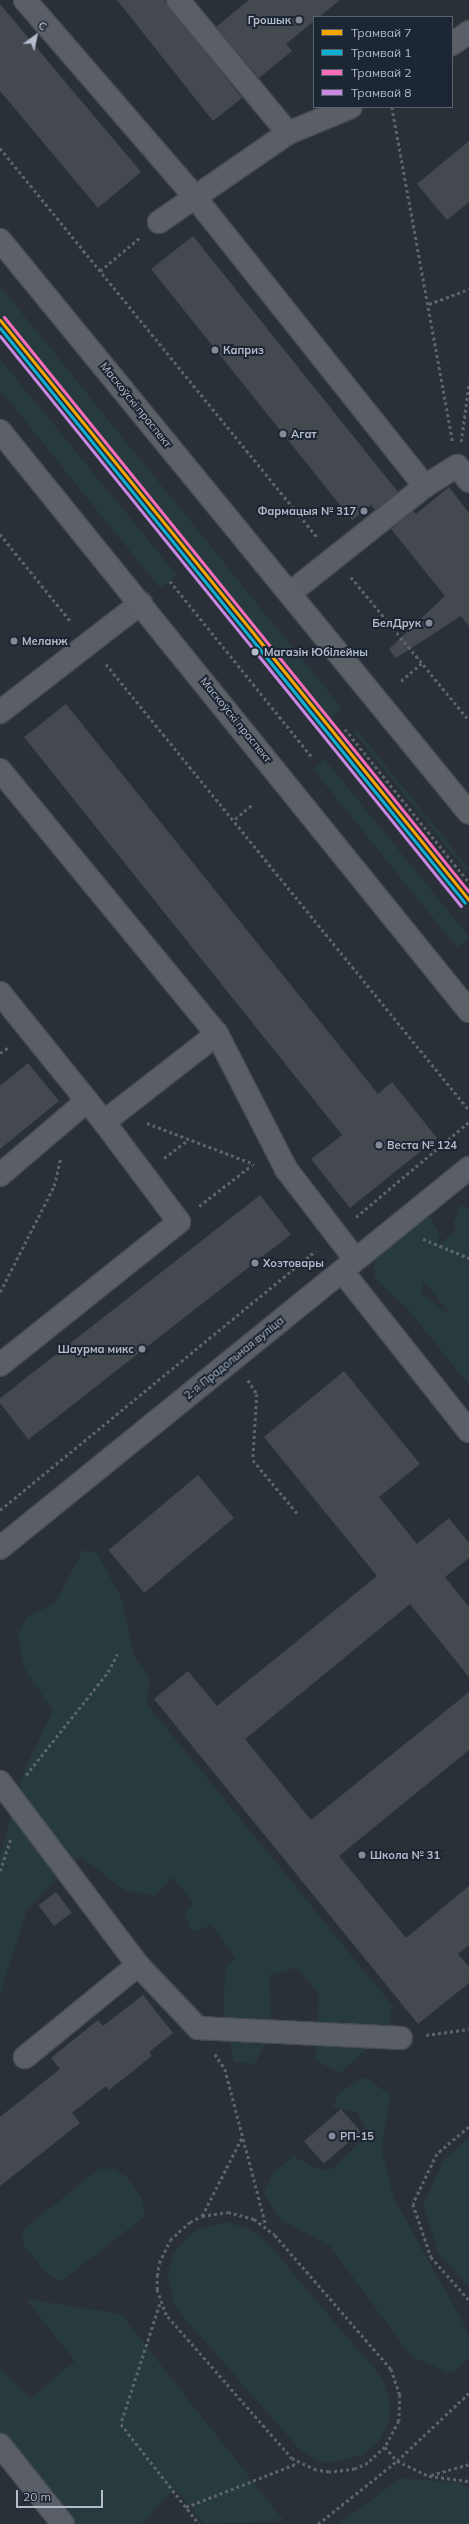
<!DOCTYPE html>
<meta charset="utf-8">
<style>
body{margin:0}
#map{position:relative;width:469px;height:2524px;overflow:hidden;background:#2a3038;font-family:Mulish,sans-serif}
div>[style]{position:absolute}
.green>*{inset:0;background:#273a3e;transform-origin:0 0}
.building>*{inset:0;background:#444950;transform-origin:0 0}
.path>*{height:2.5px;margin-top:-1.25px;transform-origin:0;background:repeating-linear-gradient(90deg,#5d636a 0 3px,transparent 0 6px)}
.roads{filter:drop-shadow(1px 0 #484c53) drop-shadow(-1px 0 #484c53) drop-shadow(0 1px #484c53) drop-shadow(0 -1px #484c53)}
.minor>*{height:22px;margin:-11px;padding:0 11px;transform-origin:11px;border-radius:11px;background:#5a5e66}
.major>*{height:22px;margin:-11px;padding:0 11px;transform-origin:11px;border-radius:11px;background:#5c6168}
.tram-1>*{height:3px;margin:-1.5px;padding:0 1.5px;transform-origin:1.5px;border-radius:1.5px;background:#f7a600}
.tram-2>*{height:3px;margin:-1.5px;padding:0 1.5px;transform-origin:1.5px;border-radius:1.5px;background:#0dafd3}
.tram-3>*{height:3px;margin:-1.5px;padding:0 1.5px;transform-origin:1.5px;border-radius:1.5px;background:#fb6dba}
.tram-4>*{height:3px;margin:-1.5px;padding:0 1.5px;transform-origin:1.5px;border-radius:1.5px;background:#c787e3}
.dots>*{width:11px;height:11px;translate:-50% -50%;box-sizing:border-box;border:2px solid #1d2633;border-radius:50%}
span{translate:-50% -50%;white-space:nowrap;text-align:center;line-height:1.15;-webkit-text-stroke:4px #1d2633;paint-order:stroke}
.poi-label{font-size:11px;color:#b4bcc9;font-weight:700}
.right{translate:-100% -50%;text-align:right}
.left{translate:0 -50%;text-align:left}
.street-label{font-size:11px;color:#b4bcc9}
.stop-label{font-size:11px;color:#b4bcc9;font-weight:700}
.legend{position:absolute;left:313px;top:16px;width:140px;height:92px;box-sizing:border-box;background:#1d2633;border:1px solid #59626f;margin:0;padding:5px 7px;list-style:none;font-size:12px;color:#b4bcc9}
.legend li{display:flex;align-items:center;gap:8px;height:20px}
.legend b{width:20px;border:1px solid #59626f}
.north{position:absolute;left:16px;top:16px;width:40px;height:40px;-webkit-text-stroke:3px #1d2633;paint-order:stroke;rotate:33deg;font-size:11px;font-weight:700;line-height:16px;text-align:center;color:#b4bcc9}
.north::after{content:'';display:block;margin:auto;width:14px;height:18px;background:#b4bcc9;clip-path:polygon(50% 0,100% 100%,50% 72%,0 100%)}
.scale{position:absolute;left:16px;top:2490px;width:87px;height:18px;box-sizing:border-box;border:2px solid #b4bcc9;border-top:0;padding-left:5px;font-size:12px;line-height:14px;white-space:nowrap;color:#b4bcc9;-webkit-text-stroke:3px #1d2633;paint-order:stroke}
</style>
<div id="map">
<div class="green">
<i style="left:0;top:286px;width:544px;height:21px;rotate:51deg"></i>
<i style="clip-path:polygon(0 359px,177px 575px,165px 585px,160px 588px,0 390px)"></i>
<i style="left:357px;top:730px;width:178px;height:4px;rotate:51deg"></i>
<i style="left:325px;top:759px;width:230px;height:16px;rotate:51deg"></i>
<i style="clip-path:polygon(evenodd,460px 1205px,469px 1208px,469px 1385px,409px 1310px,375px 1278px,374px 1258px,430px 1216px,440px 1235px,437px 1246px,457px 1229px,453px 1224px,460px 1205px,424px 1282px,449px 1313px,449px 1314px,420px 1293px,424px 1282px)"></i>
<i style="clip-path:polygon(83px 1550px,97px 1553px,121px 1597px,134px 1656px,150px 1677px,146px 1703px,392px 2005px,390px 2027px,340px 2073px,315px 2060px,319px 1993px,296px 1968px,269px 1975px,272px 2031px,255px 2064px,234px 2062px,223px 2007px,226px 1968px,236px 1958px,211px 1925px,192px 1932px,185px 1913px,194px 1904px,173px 1877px,154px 1896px,124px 1890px,80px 1856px,27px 1910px,0 1995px,0 1857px,25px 1768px,53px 1711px,24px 1668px,18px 1634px,27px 1617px,55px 1603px)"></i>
<i style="clip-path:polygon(365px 2077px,390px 2095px,382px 2150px,394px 2199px,469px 2333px,469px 2358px,452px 2374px,411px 2356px,329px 2245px,279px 2219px,264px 2193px,273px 2173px,293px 2156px,323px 2171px,333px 2168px,368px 2134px,357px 2112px,332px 2107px,340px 2092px)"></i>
<i style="clip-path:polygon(469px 2138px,469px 2287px,438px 2253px,423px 2205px,444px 2160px)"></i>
<i style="clip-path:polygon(100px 2168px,113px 2169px,127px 2177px,142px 2199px,145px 2216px,67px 2277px,59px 2281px,47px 2274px,25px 2247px,22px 2234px,26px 2227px)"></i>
<i style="clip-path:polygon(227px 2222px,248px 2228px,266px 2241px,382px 2378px,390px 2399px,389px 2421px,379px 2441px,363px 2455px,331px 2463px,320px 2461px,301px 2451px,175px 2307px,168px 2275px,173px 2254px,195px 2230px)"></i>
<i style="clip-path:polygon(26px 2299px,121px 2314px,284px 2521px,204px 2524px,175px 2488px,142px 2524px,76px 2524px,0 2435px,0 2369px,31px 2398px,75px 2361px)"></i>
<i style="clip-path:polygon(401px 2478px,459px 2483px,469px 2488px,469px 2524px,338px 2524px)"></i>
</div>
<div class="building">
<i style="clip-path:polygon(117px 0,164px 0,242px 98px,213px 121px)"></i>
<i style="clip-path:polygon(249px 0,340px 0,319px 17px,314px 17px,314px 21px,286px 44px,292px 51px,259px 78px,216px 27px)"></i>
<i style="clip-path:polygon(0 4px,141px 172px,98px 208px,0 91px)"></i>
<i style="clip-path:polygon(469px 141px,469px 202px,447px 220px,417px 184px)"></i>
<i style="clip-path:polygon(193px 236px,398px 492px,375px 510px,371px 505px,352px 520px,151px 269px)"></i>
<i style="clip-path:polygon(449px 487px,469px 513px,469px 626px,461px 616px,396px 658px,389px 649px,445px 596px,391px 529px,413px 511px,416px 514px)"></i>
<i style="clip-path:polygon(66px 704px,378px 1094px,392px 1082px,437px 1138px,350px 1208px,311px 1159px,342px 1135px,24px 737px)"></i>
<i style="clip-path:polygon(28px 1063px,59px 1101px,0 1149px,0 1086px)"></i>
<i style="left:260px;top:1195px;width:50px;height:333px;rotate:52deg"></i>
<i style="clip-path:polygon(344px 1371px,420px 1464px,379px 1497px,417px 1544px,449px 1518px,469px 1543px,469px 1558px,445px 1577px,469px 1607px,469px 1677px,410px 1604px,245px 1739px,311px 1820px,469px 1692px,469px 1750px,339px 1856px,406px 1938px,469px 1886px,469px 1945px,458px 1954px,469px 1967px,469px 1983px,418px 2024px,154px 1699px,188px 1671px,217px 1706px,377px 1576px,264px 1437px)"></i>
<i style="left:198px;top:1475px;width:56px;height:117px;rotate:50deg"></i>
<i style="left:56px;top:1892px;width:26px;height:22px;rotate:53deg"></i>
<i style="clip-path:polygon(143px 1995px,173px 2033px,149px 2052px,152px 2056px,109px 2090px,106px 2086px,72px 2113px,80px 2123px,0 2186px,0 2117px,60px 2069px,51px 2058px,98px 2020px,103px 2026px)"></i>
<i style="left:341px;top:2109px;width:30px;height:49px;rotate:49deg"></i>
</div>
<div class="path">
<i style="left:392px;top:107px;width:341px;rotate:79.7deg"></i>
<i style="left:0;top:148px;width:503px;rotate:50.81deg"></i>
<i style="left:100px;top:271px;width:51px;rotate:-40.2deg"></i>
<i style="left:429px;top:304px;width:43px;rotate:-20.6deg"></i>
<i style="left:461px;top:442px;width:60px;rotate:-82.3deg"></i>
<i style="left:0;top:534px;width:114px;rotate:51deg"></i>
<i style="left:351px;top:577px;width:185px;rotate:50.5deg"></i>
<i style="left:170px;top:581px;width:225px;rotate:51.1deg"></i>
<i style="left:106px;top:664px;width:575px;rotate:50.86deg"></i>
<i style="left:401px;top:681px;width:28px;rotate:-41deg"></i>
<i style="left:345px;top:729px;width:197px;rotate:51deg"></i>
<i style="left:235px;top:819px;width:23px;rotate:-40deg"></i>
<i style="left:0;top:1053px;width:11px;rotate:-34deg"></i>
<i style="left:147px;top:1123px;width:115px;rotate:21deg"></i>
<i style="left:164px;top:1158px;width:30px;rotate:-37deg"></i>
<i style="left:199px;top:1206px;width:67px;rotate:-37.7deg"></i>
<i style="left:356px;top:1217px;width:148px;rotate:-40.1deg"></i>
<i style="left:423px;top:1239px;width:50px;rotate:22.4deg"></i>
<i style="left:0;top:1292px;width:119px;rotate:-63deg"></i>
<i style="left:54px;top:1186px;width:28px;rotate:-77deg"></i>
<i style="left:248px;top:1380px;width:17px;rotate:57deg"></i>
<i style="left:257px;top:1394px;width:66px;rotate:93.5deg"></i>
<i style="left:253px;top:1460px;width:69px;rotate:50.3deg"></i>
<i style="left:0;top:1510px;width:408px;rotate:-39.4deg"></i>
<i style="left:26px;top:1775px;width:132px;rotate:-51.5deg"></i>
<i style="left:108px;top:1672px;width:20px;rotate:-63deg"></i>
<i style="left:0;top:1871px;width:33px;rotate:-72deg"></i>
<i style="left:426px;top:2035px;width:43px;rotate:-7.9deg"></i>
<i style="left:215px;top:2054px;width:18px;rotate:56deg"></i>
<i style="left:225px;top:2069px;width:161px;rotate:75.3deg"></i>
<i style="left:469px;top:2127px;width:42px;rotate:139.8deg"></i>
<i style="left:437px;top:2154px;width:55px;rotate:115.6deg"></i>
<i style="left:413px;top:2204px;width:56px;rotate:71.2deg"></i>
<i style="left:431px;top:2257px;width:57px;rotate:48.5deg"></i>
<i style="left:228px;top:2212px;width:27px;rotate:15deg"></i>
<i style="left:254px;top:2219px;width:26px;rotate:37deg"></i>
<i style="left:275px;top:2235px;width:177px;rotate:49.1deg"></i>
<i style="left:391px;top:2369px;width:28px;rotate:71deg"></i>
<i style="left:400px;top:2395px;width:26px;rotate:92deg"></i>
<i style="left:399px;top:2421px;width:30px;rotate:118deg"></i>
<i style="left:385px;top:2447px;width:23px;rotate:137deg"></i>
<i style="left:368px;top:2463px;width:14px;rotate:155deg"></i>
<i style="left:355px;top:2469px;width:26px;rotate:173deg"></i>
<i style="left:329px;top:2472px;width:13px;rotate:-171deg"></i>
<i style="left:316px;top:2470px;width:26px;rotate:-155deg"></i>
<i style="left:292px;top:2459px;width:191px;rotate:-131.2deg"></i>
<i style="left:166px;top:2315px;width:27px;rotate:-110deg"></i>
<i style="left:157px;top:2290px;width:14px;rotate:-90deg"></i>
<i style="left:157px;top:2276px;width:13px;rotate:-81deg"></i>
<i style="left:159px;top:2263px;width:25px;rotate:-64deg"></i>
<i style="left:170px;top:2240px;width:27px;rotate:-42deg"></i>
<i style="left:190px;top:2222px;width:13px;rotate:-27deg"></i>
<i style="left:202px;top:2216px;width:26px;rotate:-9deg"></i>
<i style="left:202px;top:2216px;width:89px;rotate:-63.1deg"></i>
<i style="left:160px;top:2304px;width:126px;rotate:108deg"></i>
<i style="left:121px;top:2424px;width:127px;rotate:52deg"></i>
<i style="left:385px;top:2447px;width:18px;rotate:49deg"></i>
<i style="left:397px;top:2461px;width:99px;rotate:-43.4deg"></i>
<i style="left:431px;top:2475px;width:40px;rotate:-16deg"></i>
<i style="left:186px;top:2507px;width:120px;rotate:-21.4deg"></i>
<i style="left:318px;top:2524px;width:101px;rotate:-38.6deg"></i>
<i style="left:397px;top:2461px;width:35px;rotate:25deg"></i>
<i style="left:429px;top:2476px;width:40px;rotate:7.1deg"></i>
</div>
<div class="roads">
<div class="minor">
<i style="left:25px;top:0;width:259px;rotate:49.2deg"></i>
<i style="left:194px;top:196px;width:371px;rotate:51.5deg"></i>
<i style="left:425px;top:486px;width:172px;rotate:141.6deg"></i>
<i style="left:178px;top:0;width:173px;rotate:50.4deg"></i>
<i style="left:452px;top:44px;width:21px;rotate:-35deg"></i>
<i style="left:159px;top:222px;width:157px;rotate:-34.6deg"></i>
<i style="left:288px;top:133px;width:68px;rotate:-22.4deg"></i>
<i style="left:425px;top:486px;width:38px;rotate:-32deg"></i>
<i style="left:457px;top:466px;width:19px;rotate:51deg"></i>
<i style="left:0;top:712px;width:178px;rotate:-37.7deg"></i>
<i style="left:0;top:770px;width:342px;rotate:50.6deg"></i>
<i style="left:217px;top:1034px;width:152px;rotate:62.9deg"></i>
<i style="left:286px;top:1169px;width:113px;rotate:52.5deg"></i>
<i style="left:0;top:993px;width:166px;rotate:51.1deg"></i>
<i style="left:104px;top:1122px;width:125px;rotate:53.1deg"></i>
<i style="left:179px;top:1222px;width:229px;rotate:141.4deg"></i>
<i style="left:104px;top:1122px;width:143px;rotate:-37.9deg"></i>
<i style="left:0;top:1175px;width:114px;rotate:-40.4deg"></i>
<i style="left:342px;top:1271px;width:204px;rotate:51.6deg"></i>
<i style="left:0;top:1548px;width:604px;rotate:-39.02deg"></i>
<i style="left:0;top:1782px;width:229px;rotate:53deg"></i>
<i style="left:138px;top:1965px;width:146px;rotate:140.8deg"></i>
<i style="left:138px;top:1965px;width:87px;rotate:46.4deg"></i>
<i style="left:198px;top:2028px;width:203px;rotate:2.8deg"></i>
<i style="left:0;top:2445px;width:101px;rotate:51.4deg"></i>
</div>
<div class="major">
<i style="left:0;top:240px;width:740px;rotate:50.7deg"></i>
<i style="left:0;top:431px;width:746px;rotate:51.04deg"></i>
</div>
</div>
<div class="tram-1">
<i style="left:0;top:320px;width:746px;rotate:51.04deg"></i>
</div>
<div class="tram-2">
<i style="left:0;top:328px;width:739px;rotate:51.04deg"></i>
</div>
<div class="tram-3">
<i style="left:4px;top:317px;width:739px;rotate:51.04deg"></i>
</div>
<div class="tram-4">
<i style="left:0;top:336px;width:733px;rotate:51.04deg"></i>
</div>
<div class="dots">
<i style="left:299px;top:20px;background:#848b96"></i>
<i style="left:215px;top:350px;background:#848b96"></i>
<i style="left:283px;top:434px;background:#848b96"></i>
<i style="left:364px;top:511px;background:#848b96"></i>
<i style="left:429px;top:623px;background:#848b96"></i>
<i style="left:14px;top:641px;background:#848b96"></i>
<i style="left:255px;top:652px;background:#b4bcc9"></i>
<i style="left:379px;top:1145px;background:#848b96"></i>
<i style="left:255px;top:1263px;background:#848b96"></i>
<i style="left:142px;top:1349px;background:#848b96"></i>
<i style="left:362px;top:1855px;background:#848b96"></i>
<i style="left:332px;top:2136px;background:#848b96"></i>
</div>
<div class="poi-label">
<span class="right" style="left:291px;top:20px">Грошык</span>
<span class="left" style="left:223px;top:350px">Каприз</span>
<span class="left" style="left:291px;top:434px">Агат</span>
<span class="right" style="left:356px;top:511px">Фармацыя № 317</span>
<span class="right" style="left:421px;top:623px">БелДрук</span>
<span class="left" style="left:22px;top:641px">Меланж</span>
<span class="left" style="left:387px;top:1145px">Веста № 124</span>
<span class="left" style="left:263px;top:1263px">Хозтовары</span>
<span class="right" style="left:134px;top:1349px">Шаурма микс</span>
<span class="left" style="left:370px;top:1855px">Школа № 31</span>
<span class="left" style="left:340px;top:2136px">РП-15</span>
</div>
<div class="street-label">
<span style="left:136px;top:405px;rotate:51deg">Маскоўскі праспект</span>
<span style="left:236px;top:720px;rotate:51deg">Маскоўскі праспект</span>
<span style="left:234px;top:1358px;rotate:-39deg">2-я Прадольная вуліца</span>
</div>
<div class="stop-label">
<span class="left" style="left:264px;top:652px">Магазін Юбілейны</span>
</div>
<ul class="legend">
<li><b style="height:5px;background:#f7a600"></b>Трамвай 7</li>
<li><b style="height:5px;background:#0dafd3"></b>Трамвай 1</li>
<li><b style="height:5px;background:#fb6dba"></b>Трамвай 2</li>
<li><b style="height:5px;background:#c787e3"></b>Трамвай 8</li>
</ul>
<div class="north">С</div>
<div class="scale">20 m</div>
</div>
